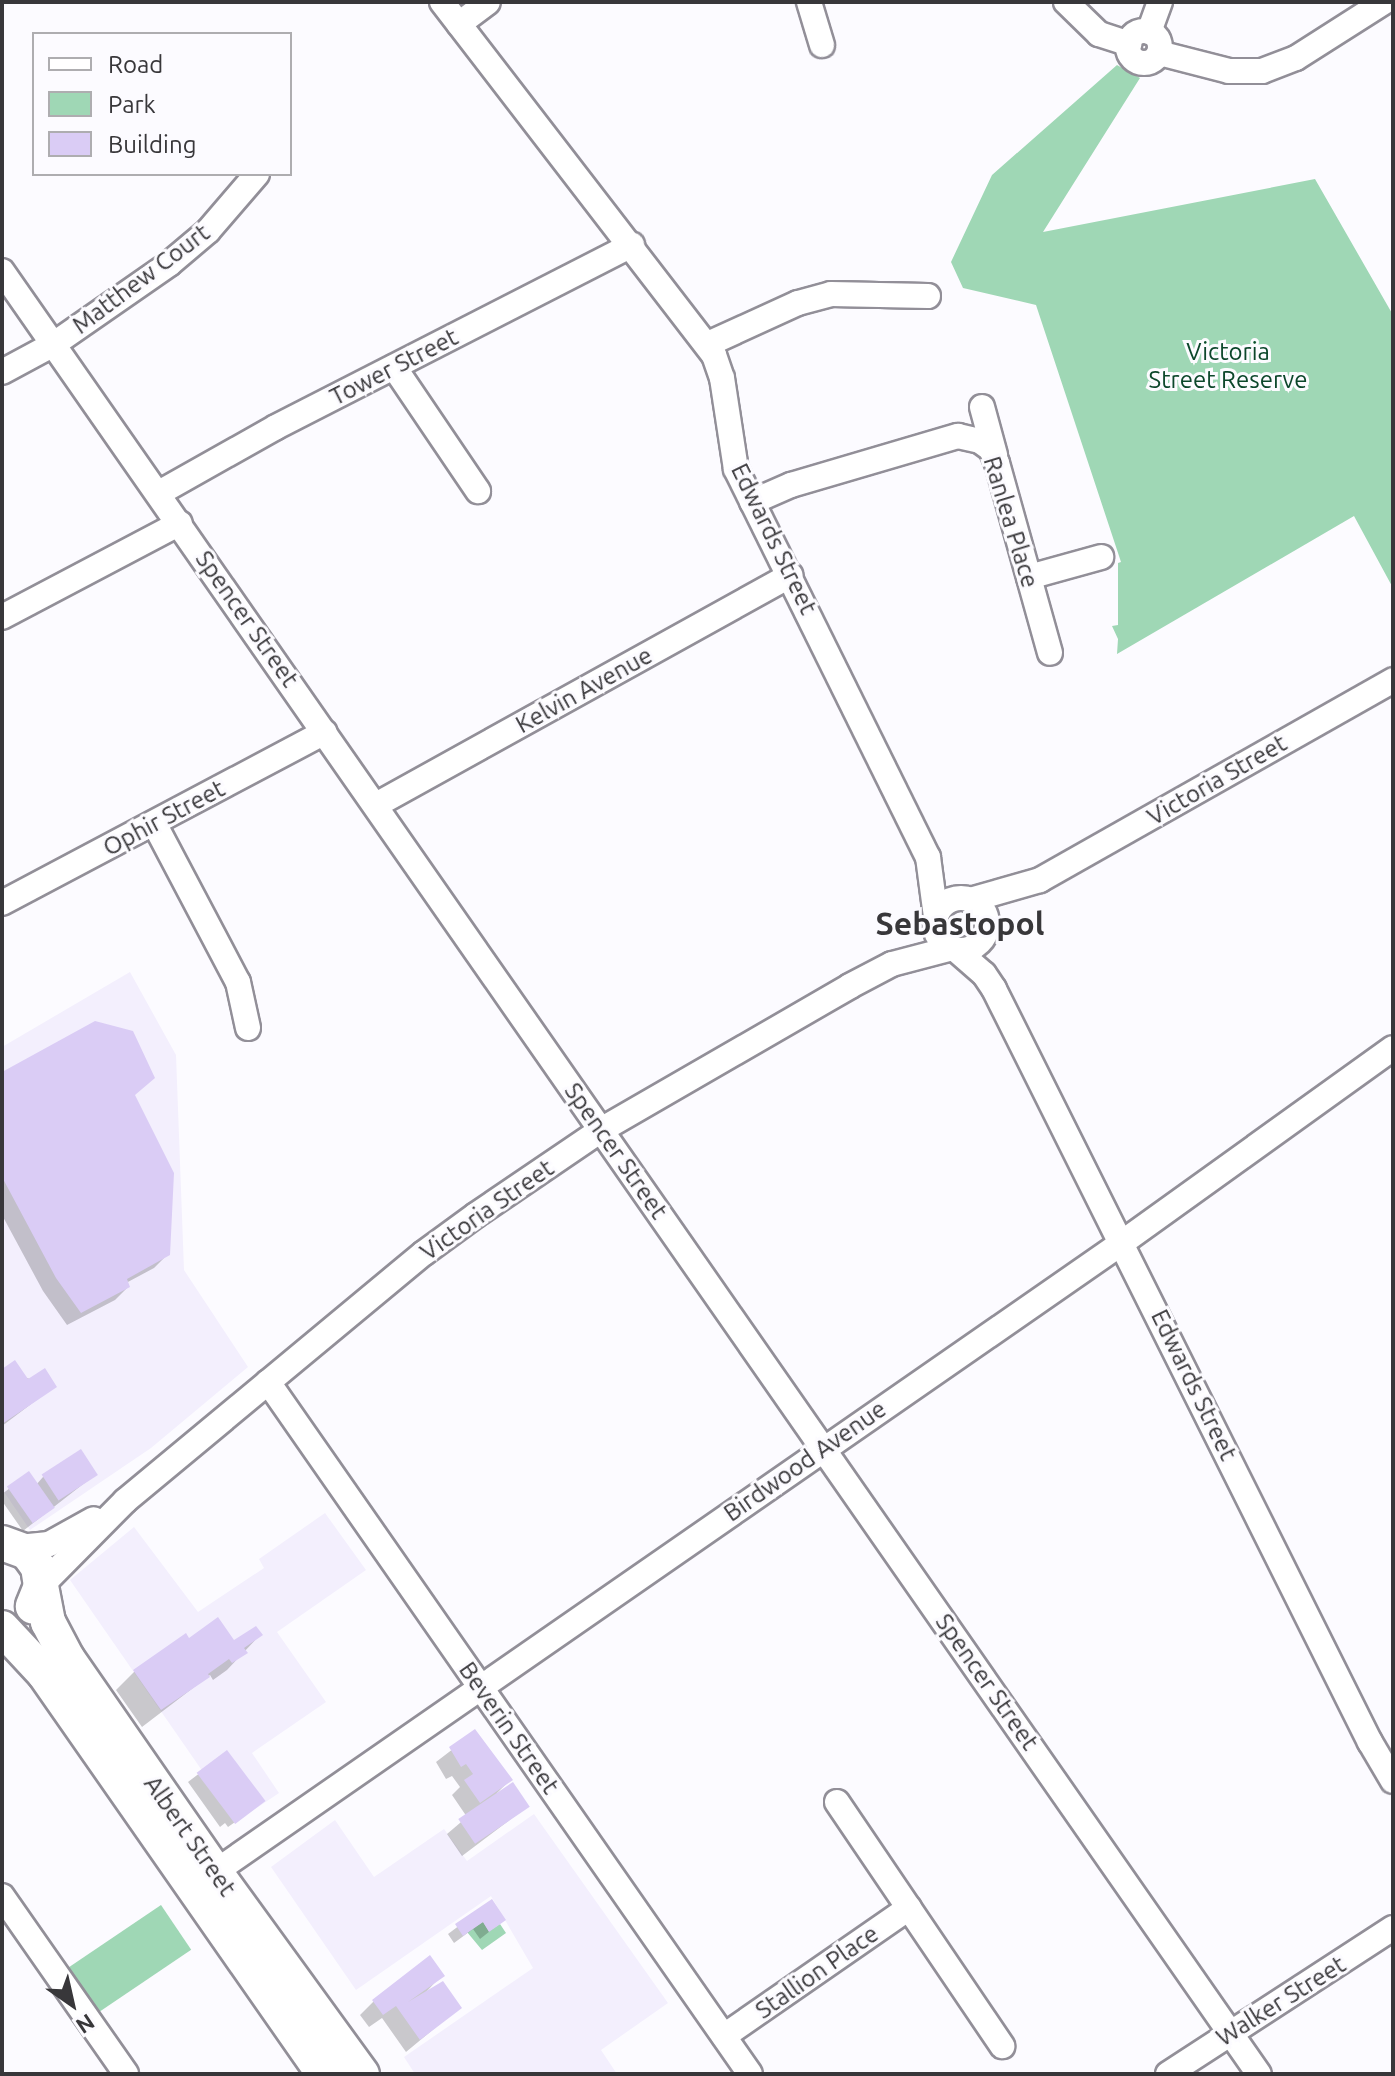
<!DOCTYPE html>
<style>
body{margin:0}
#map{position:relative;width:1395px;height:2076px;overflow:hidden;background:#fcfbff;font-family:Ubuntu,sans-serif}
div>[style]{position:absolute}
.built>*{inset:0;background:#f3effd}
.green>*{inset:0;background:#9fd7b5;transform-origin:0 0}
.shadow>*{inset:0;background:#0003}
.building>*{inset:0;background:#daccf5;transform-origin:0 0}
.roads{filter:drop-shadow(2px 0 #928f98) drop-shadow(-2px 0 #928f98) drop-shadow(0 2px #928f98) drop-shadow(0 -2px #928f98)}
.minor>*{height:24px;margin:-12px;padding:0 12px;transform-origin:12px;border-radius:12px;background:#fff}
.minor>.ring{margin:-12px;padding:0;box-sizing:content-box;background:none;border:24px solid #fff;border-radius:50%}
.highway>*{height:34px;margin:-17px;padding:0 17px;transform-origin:17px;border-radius:17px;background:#fff}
span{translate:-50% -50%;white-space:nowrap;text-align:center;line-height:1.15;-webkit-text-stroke:6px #fcfbff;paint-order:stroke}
.street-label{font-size:24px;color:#38373a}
.park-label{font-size:24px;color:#0c472b}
.district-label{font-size:32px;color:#38373a;font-weight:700}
.frame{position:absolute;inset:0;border:4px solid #38373a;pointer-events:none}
.legend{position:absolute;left:32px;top:32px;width:260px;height:144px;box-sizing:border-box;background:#fcfbff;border:2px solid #aeadb0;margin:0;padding:10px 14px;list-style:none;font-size:24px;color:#38373a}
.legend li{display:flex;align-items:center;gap:16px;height:40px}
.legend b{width:40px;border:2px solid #aeadb0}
.north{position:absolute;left:32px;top:1964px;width:80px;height:80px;-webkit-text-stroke:6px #fcfbff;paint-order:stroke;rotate:146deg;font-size:22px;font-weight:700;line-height:32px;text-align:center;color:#38373a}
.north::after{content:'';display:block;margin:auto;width:28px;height:36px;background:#38373a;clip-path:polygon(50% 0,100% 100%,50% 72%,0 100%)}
</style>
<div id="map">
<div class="built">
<i style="clip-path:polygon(130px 972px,176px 1055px,184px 1270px,248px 1367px,151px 1448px,30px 1530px,2px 1489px,2px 1047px)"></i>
<i style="clip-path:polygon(325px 1513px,366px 1570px,277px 1632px,326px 1702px,252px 1753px,279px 1793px,237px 1821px,70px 1580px,134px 1527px,198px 1612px,264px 1568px,259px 1559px)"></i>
<i style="clip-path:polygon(534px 1814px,668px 2003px,601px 2050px,617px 2074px,415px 2074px,404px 2057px,533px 1968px,491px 1896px,356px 1990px,271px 1867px,335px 1820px,374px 1877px,444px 1829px,467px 1861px)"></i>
</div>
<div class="green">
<i style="clip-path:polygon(1117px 65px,1140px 78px,1043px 232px,1315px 179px,1393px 315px,1393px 588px,1354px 516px,1117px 654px,1118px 639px,1112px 626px,1118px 625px,1118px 563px,1121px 562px,1036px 305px,963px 288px,951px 262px,992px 175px)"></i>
<i style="left:161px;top:1905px;width:54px;height:112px;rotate:56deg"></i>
<i style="clip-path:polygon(483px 1922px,489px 1931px,500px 1924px,506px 1933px,482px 1950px,467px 1932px)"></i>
</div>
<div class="shadow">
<i style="clip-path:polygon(2px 1075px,133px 1096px,168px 1254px,154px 1268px,126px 1283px,128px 1287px,115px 1300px,67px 1325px,43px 1291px,2px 1215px)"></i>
<i style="clip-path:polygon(2px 1371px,55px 1386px,2px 1426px)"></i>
<i style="clip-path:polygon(29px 1474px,36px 1485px,43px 1477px,96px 1474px,23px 1531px,2px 1501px,2px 1494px)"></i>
<i style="clip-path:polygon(260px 1635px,227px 1670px,213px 1680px,210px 1675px,142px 1727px,116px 1690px,134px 1672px,185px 1636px,189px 1640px,234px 1643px)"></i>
<i style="clip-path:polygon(475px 1732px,510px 1780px,497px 1793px,527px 1807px,462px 1856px,447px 1834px,467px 1817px,452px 1795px,460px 1787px,452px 1776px,446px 1779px,436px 1762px)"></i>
<i style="clip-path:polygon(226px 1753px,259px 1805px,228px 1827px,225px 1823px,220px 1827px,188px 1782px)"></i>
<i style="clip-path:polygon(492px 1901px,504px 1920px,480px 1939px,473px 1929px,454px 1943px,448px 1934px)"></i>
<i style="clip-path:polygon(442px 1975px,427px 1991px,459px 2008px,406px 2052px,382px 2018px,369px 2027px,360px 2015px,374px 2001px)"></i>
</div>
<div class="building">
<i style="clip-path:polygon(95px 1021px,133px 1031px,155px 1078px,135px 1095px,174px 1173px,170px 1255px,127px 1279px,130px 1287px,81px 1313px,56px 1278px,2px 1177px,2px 1072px)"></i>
<i style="clip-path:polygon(15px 1360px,28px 1379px,45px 1368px,57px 1387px,2px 1424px,2px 1369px)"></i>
<i style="left:81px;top:1449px;width:31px;height:47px;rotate:57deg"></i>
<i style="left:29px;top:1471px;width:45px;height:27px;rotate:55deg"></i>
<i style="clip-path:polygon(218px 1617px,234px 1640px,256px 1626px,263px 1635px,244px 1648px,248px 1653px,232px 1663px,229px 1659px,208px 1674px,210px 1677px,161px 1710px,133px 1670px,186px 1633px,189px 1638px)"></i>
<i style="clip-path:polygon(475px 1729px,513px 1780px,480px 1803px,464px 1780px,473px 1774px,466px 1764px,461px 1767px,449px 1747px)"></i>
<i style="left:227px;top:1750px;width:64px;height:38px;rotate:53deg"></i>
<i style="left:513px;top:1782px;width:30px;height:66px;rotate:56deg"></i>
<i style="clip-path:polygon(492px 1899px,506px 1920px,489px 1932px,483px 1922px,463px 1936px,455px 1924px)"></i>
<i style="clip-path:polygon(430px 1955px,445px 1976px,408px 2002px,443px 1981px,462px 2008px,420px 2040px,396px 2006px,383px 2015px,372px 2000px)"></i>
</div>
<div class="roads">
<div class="minor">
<i style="left:442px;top:2px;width:446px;rotate:52.4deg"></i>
<i style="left:714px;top:355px;width:24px;rotate:71deg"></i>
<i style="left:722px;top:378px;width:92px;rotate:81.3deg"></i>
<i style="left:736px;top:469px;width:433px;rotate:63.7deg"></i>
<i style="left:928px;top:857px;width:61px;rotate:82.4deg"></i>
<i style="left:809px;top:2px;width:45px;rotate:73.2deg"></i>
<i style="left:1066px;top:2px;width:46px;rotate:44.1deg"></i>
<i style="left:1099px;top:34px;width:32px;rotate:18deg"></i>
<i style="left:459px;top:24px;width:36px;rotate:-37deg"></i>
<i class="ring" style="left:1128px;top:31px;width:8px;height:8px"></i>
<i style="left:1149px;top:32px;width:32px;rotate:-70deg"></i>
<i style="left:1159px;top:53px;width:72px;rotate:14.4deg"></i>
<i style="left:1229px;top:71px;width:33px"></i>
<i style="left:1262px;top:71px;width:36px;rotate:-21deg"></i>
<i style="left:1296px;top:58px;width:104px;rotate:-32.5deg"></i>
<i style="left:2px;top:271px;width:2198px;rotate:55.12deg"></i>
<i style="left:708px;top:344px;width:99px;rotate:-24.5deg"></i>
<i style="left:798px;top:303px;width:34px;rotate:-15deg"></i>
<i style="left:831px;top:294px;width:97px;rotate:1.2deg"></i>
<i style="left:394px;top:367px;width:150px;rotate:55.9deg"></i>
<i style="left:2px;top:372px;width:59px;rotate:-28.3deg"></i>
<i style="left:54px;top:344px;width:140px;rotate:-34.8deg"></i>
<i style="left:169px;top:264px;width:51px;rotate:-40.2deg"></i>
<i style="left:208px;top:231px;width:75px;rotate:-49.3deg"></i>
<i style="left:982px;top:407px;width:50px;rotate:74.8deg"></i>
<i style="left:159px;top:493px;width:134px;rotate:-29.4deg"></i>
<i style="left:276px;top:427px;width:400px;rotate:-27.1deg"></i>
<i style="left:752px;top:502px;width:43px;rotate:-23.6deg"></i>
<i style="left:791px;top:485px;width:174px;rotate:-16.4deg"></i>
<i style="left:958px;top:436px;width:23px;rotate:13deg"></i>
<i style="left:980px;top:441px;width:14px;rotate:36deg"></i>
<i style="left:991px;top:449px;width:15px;rotate:67deg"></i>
<i style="left:997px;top:463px;width:197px;rotate:74.4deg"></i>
<i style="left:1029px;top:577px;width:75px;rotate:-15.5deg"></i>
<i style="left:2px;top:617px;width:201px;rotate:-27.8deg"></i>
<i style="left:376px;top:805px;width:474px;rotate:-29deg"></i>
<i style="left:154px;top:823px;width:180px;rotate:62.2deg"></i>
<i style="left:238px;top:982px;width:47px;rotate:77.7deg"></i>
<i class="ring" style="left:935px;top:898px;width:28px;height:28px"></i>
<i style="left:970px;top:900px;width:73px;rotate:-15.9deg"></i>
<i style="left:1040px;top:880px;width:406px;rotate:-29.5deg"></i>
<i style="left:2px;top:903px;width:365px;rotate:-27.9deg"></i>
<i style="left:955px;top:949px;width:38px;rotate:41deg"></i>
<i style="left:984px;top:974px;width:18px;rotate:56deg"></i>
<i style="left:994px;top:989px;width:842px;rotate:63.47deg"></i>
<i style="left:1370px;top:1742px;width:45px;rotate:59.5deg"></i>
<i style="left:268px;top:1382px;width:843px;rotate:55.14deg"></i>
<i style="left:19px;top:1547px;width:30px;rotate:-6deg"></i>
<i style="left:49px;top:1544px;width:51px;rotate:-29.1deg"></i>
<i style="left:41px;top:1586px;width:120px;rotate:-45.3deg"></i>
<i style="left:125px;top:1501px;width:388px;rotate:-39.7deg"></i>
<i style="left:424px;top:1253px;width:64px;rotate:-36.2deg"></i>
<i style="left:476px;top:1215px;width:151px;rotate:-34.2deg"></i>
<i style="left:601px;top:1130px;width:288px;rotate:-30deg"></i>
<i style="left:850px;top:986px;width:47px;rotate:-27.6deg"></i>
<i style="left:892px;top:964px;width:63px;rotate:-14.7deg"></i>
<i style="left:837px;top:1802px;width:295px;rotate:55.9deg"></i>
<i style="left:215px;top:1872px;width:1105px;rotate:-34.75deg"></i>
<i style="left:1123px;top:1242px;width:332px;rotate:-35.7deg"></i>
<i style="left:2px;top:1896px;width:217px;rotate:55.1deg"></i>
<i style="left:724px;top:2036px;width:225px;rotate:-34.7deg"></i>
<i style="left:1168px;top:2074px;width:268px;rotate:-33deg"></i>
</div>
<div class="highway">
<i style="left:2px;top:1543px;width:27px;rotate:20deg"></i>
<i style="left:27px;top:1552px;width:19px;rotate:54deg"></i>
<i style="left:38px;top:1567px;width:19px;rotate:81deg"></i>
<i style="left:41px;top:1586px;width:22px;rotate:112deg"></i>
<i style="left:41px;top:1586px;width:37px;rotate:79deg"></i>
<i style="left:48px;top:1622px;width:41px;rotate:62.2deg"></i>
<i style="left:67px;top:1658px;width:260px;rotate:55.3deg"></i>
<i style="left:215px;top:1872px;width:250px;rotate:54deg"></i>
<i style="left:2px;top:1628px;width:62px;rotate:47deg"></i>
<i style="left:44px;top:1673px;width:489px;rotate:55.1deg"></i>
</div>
</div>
<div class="street-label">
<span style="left:141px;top:279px;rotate:-37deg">Matthew Court</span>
<span style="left:394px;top:367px;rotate:-27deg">Tower Street</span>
<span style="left:1011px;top:522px;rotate:73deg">Ranlea Place</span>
<span style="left:774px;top:539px;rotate:64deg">Edwards Street</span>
<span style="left:247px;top:619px;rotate:55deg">Spencer Street</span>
<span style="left:584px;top:690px;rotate:-29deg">Kelvin Avenue</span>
<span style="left:1217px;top:780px;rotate:-30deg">Victoria Street</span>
<span style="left:164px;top:818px;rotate:-28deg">Ophir Street</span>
<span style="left:616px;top:1151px;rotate:55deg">Spencer Street</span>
<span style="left:487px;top:1210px;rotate:-35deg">Victoria Street</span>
<span style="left:1194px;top:1385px;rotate:64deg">Edwards Street</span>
<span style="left:805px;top:1461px;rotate:-35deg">Birdwood Avenue</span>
<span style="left:987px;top:1682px;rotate:55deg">Spencer Street</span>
<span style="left:509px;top:1728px;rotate:55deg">Beverin Street</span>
<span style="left:190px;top:1836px;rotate:55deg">Albert Street</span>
<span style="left:817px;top:1972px;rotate:-35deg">Stallion Place</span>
<span style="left:1281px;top:2001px;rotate:-32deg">Walker Street</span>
</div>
<div class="park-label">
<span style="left:1228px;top:366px">Victoria<br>Street Reserve</span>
</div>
<div class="district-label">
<span style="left:960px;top:923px">Sebastopol</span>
</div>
<div class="frame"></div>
<ul class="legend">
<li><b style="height:10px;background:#fff"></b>Road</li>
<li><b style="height:22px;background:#9fd7b5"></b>Park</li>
<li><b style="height:22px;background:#daccf5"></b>Building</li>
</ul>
<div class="north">N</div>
</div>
